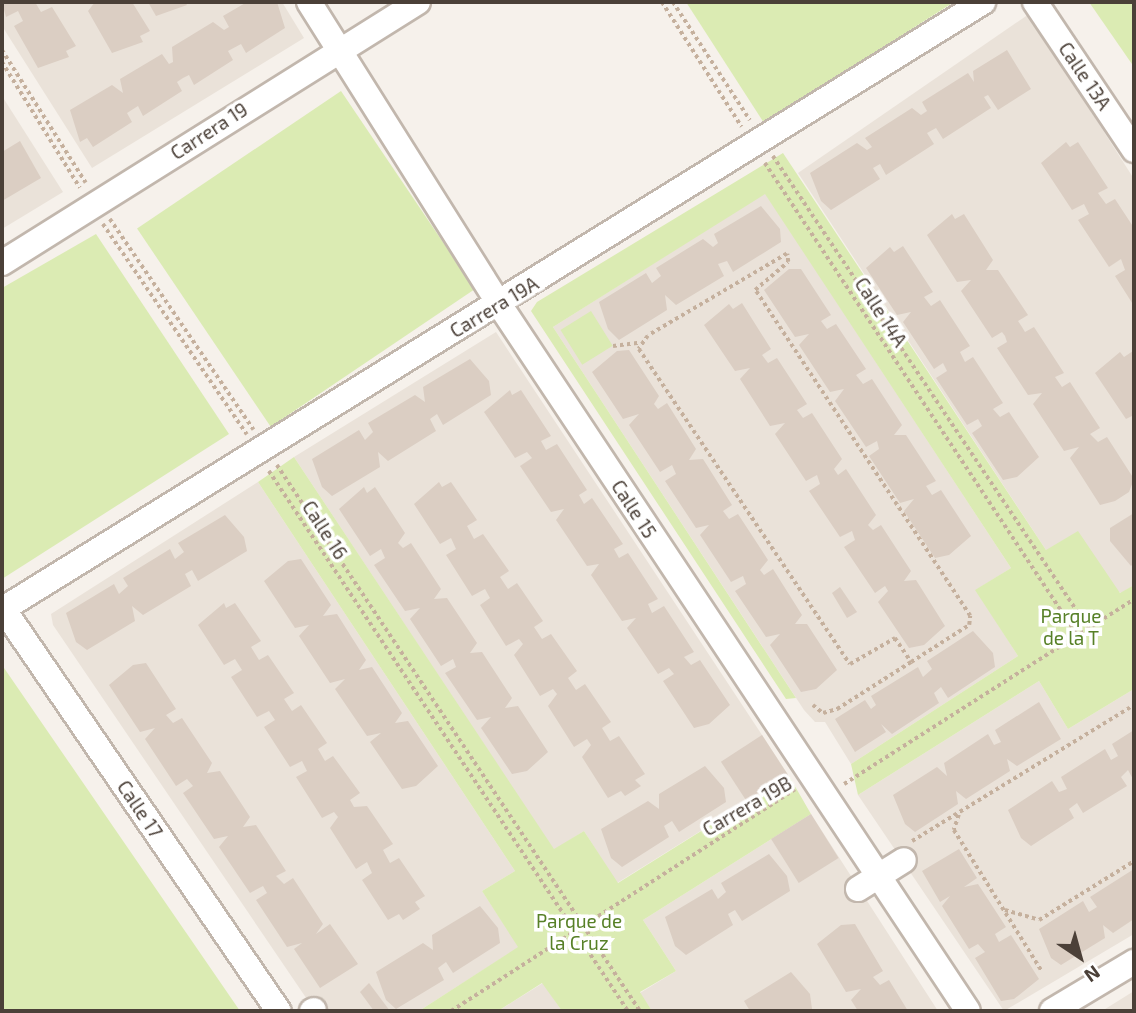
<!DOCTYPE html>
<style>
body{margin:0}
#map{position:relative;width:1136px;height:1013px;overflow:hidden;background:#f6f1eb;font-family:"Exo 2",sans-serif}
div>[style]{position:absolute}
.residential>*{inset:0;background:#eae2d9}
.green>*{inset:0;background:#dbebb3;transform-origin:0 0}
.building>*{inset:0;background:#dbcec3;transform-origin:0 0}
.path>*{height:3.5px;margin-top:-1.75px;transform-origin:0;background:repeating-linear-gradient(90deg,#c5b09d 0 3.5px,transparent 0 7px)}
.roads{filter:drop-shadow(2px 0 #c2b7ad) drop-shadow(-2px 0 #c2b7ad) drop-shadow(0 2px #c2b7ad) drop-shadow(0 -2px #c2b7ad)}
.minor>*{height:24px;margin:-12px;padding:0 12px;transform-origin:12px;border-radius:12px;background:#fff}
span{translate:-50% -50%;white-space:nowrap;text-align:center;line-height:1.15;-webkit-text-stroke:7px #fff;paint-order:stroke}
.street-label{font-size:19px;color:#4b4038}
.park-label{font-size:19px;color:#578027}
.frame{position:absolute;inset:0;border:4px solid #4b4038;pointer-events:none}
.north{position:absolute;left:1045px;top:922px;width:70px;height:70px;-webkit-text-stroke:5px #fff;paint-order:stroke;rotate:144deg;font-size:19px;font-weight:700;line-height:28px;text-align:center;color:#4b4038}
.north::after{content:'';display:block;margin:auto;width:24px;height:32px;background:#4b4038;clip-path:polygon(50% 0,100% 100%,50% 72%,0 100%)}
</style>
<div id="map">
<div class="residential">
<i style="clip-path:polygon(2px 2px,282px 2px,304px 38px,92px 168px,2px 26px)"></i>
<i style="clip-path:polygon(1029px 14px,1134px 179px,1134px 585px,1121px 593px,1046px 550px,798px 173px)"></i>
<i style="clip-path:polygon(2px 96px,63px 192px,2px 229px)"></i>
<i style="clip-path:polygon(765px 193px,1011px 568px,976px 590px,1018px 656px,851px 764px,825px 722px,815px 722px,804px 710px,553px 327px)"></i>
<i style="clip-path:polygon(496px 332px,789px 776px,617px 883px,584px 831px,554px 850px,294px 457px)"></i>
<i style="clip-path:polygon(258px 482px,515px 871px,482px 891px,519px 947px,419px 1011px,315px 1011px,53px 625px,51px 614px)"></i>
<i style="clip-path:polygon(1039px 681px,1068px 729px,1134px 689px,1134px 934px,1004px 1011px,858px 795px)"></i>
<i style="clip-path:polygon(811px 814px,938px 1011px,652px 1011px,640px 993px,676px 971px,643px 920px)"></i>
<i style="clip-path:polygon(543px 983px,562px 1011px,498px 1011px)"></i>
<i style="clip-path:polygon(1134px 991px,1134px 1011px,1102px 1011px)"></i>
</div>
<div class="green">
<i style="clip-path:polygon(686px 2px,954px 2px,764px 123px)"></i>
<i style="clip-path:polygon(1089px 2px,1134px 2px,1134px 67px)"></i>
<i style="left:341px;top:91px;width:239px;height:246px;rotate:56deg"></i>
<i style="clip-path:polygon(783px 153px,1046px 550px,1078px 531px,1120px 593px,1134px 585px,1134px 689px,1068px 729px,1039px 681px,858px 795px,851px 764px,1018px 656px,975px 590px,1011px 568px,765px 194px,553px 327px,796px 698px,786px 699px,531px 311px,537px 302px)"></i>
<i style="clip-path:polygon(96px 234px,229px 434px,2px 579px,2px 288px)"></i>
<i style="left:591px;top:311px;width:41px;height:36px;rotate:58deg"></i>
<i style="clip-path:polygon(294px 457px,554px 849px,584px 831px,618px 883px,789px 776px,811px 814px,643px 920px,676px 971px,640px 992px,652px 1011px,562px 1011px,542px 983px,498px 1011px,419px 1011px,518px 947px,482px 891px,515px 871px,258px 482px)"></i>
<i style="clip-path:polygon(2px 665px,240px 1011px,2px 1011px)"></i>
</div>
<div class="building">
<i style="clip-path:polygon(2px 2px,35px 2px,41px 12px,52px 7px,76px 46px,66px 51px,69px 57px,38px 68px,14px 26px,23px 21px,18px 11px,6px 17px)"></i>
<i style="clip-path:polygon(95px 2px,132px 2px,150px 31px,140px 36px,143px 42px,112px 53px,88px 11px)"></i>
<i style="clip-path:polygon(148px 2px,185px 2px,187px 5px,156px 16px)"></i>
<i style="clip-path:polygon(247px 2px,277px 2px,285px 28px,246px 53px,241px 44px,228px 51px,233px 60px,194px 85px,189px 75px,183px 78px,177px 82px,182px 91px,143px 116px,138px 106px,127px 113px,132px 122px,93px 147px,87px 138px,80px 142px,70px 110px,112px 85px,123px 93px,120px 79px,162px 54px,169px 64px,173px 62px,172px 47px,213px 22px,224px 30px,229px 27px,223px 16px)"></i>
<i style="clip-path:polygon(1007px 50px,1031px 89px,998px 110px,988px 95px,984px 97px,991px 108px,943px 139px,936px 128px,927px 133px,934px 144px,886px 175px,880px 164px,873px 168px,880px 179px,831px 210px,821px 201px,810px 173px,857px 143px,867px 150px,872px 147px,865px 138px,912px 108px,921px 115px,927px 111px,922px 102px,968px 73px,974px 82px,973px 71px)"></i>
<i style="clip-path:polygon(20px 141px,41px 178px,2px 201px,2px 152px)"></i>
<i style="clip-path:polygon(1066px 142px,1070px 147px,1078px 142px,1108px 188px,1098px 193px,1106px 204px,1115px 199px,1134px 228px,1134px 306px,1115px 276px,1125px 270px,1121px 259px,1109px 267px,1078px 220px,1089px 214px,1084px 204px,1072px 210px,1041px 163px)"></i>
<i style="clip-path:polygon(761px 206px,780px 229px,781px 242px,733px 272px,727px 261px,718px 264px,724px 276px,676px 305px,665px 295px,667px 310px,619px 340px,608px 329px,599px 302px,646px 273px,652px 283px,661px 276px,656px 268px,703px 239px,713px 247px,718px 243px,714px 234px)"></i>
<i style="clip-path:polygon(952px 214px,955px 219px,964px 214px,993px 260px,986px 270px,998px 270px,1028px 315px,1018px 321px,1022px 327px,1025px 332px,1034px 327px,1064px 373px,1055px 377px,1062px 387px,1070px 382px,1100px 428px,1090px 434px,1098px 442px,1107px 437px,1134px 479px,1129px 492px,1115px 501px,1100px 505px,1070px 458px,1079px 447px,1064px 451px,1033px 404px,1042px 393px,1028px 395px,997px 348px,1007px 342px,1005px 336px,1002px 332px,992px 338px,961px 291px,971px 280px,957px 282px,927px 235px)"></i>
<i style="clip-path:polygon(903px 246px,933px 292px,924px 297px,931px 306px,940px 300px,970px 346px,960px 352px,965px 362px,973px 357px,1003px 403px,993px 409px,1000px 417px,1009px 412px,1039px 457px,1017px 477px,1003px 480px,972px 433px,982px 426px,978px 419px,967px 425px,936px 378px,947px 371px,943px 363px,934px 369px,903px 322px,911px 312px,897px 315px,866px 268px,890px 247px,894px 252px)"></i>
<i style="clip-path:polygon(789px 269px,801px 269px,831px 315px,821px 321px,827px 329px,836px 324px,866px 369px,856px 375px,863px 384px,872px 379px,902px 425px,894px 435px,906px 435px,936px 481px,926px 486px,932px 495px,941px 490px,971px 536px,949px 555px,935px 558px,904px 511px,914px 499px,900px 503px,869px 456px,879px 449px,877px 441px,866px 447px,835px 401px,844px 389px,830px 392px,799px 345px,809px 334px,795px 337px,764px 290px)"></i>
<i style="clip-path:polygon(742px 303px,771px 349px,762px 355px,768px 363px,777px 358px,807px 404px,797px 410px,803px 418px,812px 413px,842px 459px,834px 469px,838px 475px,846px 469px,876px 515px,868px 525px,873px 530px,881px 525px,911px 571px,904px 581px,916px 580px,945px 626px,924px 645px,909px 648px,878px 602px,888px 591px,885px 586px,875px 593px,844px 547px,855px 540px,852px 531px,840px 537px,809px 491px,820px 484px,817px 475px,806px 481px,775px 434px,785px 423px,770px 426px,740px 379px,750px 368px,735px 371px,704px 325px,729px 304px,733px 309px)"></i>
<i style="clip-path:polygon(629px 350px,659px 396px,654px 404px,658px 409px,667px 403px,696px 449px,689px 460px,703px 459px,732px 505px,723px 511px,729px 519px,738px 514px,768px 560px,760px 570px,764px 575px,773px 569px,802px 615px,795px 624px,807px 624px,837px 670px,816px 689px,801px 692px,770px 645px,780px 634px,766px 637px,735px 591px,746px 584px,743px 576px,731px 582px,700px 535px,709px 525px,696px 528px,665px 481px,676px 474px,672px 465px,660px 472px,629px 425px,639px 414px,623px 419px,592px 372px,617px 351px)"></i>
<i style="clip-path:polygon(1133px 351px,1134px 415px,1126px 419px,1095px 373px,1120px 352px,1124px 357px)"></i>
<i style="clip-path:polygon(470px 359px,489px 381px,491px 395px,443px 425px,437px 414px,430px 419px,436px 431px,388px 461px,378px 452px,380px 467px,332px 496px,322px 487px,312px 459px,359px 430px,365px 440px,373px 432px,368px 423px,415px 395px,425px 402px,423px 387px)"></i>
<i style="clip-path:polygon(510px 390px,512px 395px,521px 390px,551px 436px,541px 441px,546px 450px,557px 444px,587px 490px,579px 495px,584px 504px,592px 498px,623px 544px,614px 549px,619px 558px,628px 553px,658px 599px,648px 604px,652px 613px,664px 606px,694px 652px,684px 657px,691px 665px,700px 660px,730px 705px,709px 724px,694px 728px,663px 681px,674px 674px,669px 668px,658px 674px,627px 628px,636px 618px,622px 621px,591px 575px,599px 564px,587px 566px,556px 520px,564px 509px,551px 512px,520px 466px,532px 458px,527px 452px,515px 458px,484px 412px)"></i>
<i style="clip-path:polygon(439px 482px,442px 487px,451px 482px,477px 520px,467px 526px,474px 539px,483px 534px,509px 571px,500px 577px,508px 589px,517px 583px,543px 621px,534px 627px,542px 639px,551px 634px,577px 671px,568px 678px,576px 690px,585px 684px,611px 722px,602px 728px,610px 741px,619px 736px,645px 774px,635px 780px,641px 786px,625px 796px,621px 791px,608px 798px,582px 757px,591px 745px,587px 739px,574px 747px,548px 706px,557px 694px,553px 689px,540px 696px,514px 655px,523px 644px,519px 639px,506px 646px,480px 605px,490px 598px,485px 589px,472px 596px,446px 555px,456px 549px,451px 538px,440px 544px,414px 504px)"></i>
<i style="clip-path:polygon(364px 487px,367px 493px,375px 487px,405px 533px,398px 543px,403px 548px,411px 543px,441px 589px,434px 599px,447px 598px,477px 643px,470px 653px,482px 652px,512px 698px,505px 708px,518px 706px,548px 752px,527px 771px,512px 774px,481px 728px,491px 717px,477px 720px,445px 673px,456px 667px,453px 659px,441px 666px,410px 619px,420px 608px,405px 611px,374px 565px,385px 558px,381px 549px,370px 556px,339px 509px)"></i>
<i style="clip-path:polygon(1134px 513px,1134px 563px,1131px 566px,1110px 541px,1110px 528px)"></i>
<i style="clip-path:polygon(225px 515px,244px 537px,247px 551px,198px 581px,192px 570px,185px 574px,191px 586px,143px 615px,132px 606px,135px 621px,87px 650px,76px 642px,66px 613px,114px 584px,119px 594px,128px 586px,123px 578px,170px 549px,175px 559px,184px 552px,178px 543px)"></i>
<i style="clip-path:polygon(301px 559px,331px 605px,323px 616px,337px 614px,366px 660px,359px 670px,372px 667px,402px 713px,395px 723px,408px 721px,438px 766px,416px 786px,402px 789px,370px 742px,381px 733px,367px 736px,335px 689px,345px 679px,330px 683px,299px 636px,309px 625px,295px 628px,264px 581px,288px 561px)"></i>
<i style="clip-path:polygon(840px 587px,857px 612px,847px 618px,832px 593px)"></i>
<i style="clip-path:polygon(224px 603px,226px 608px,235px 603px,261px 641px,251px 647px,259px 660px,268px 655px,294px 693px,284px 699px,292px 711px,301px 705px,327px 743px,318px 749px,325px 761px,333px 756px,360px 793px,350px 800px,354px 807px,367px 806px,393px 844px,383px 850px,390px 863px,399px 858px,425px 896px,415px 902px,420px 909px,403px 920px,399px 914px,388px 920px,362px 880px,372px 873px,367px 862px,356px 869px,330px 828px,338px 817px,334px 812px,322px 818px,296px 777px,307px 771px,302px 761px,290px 767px,264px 727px,275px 720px,269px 711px,257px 717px,231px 677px,242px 670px,235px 659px,224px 665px,198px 625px)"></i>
<i style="clip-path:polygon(973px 631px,993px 653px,995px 667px,948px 698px,941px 687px,934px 693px,939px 703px,892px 734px,881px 724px,886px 732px,855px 752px,835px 719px,865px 700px,871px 709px,876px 705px,871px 696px,918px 667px,923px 677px,932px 669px,927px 661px)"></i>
<i style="clip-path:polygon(146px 663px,176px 709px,166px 715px,173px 723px,182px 718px,212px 763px,207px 773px,220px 771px,250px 817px,243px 827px,256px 825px,286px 871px,276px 876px,284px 884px,293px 878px,323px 924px,316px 934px,330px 924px,358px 964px,320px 988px,294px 949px,302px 943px,287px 947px,256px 900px,267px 893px,263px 886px,250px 893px,219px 847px,228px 836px,214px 839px,183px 793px,193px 786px,187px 779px,176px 786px,145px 739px,155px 728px,140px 732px,109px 685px,133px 665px)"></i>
<i style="clip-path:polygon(1039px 702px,1061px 739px,1017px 766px,1007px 759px,1010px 771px,966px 799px,956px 791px,958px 804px,915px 832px,905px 824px,893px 795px,937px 767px,947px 776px,944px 763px,988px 734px,994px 745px,1001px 742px,995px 730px)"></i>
<i style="clip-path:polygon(1134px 730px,1134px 781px,1128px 770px,1121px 777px,1127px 786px,1083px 813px,1077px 803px,1069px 809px,1074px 818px,1031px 846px,1021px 838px,1008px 810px,1052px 781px,1059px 792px,1067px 789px,1061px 777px,1105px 749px,1111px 760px,1118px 756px,1112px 744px)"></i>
<i style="left:762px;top:735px;width:49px;height:49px;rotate:57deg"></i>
<i style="clip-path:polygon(705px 766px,724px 788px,726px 802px,679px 832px,672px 821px,664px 826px,669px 837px,622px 867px,611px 858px,601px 829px,648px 801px,659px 809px,659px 794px)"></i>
<i style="left:811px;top:814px;width:52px;height:47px;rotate:58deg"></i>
<i style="clip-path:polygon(959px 849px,977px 878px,964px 887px,978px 884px,1006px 927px,995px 934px,999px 942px,1011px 935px,1039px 979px,1014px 999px,1001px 1001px,975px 958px,985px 952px,978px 944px,969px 949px,942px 906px,950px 896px,940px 902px,922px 871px)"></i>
<i style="clip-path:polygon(769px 854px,787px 876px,790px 891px,742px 921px,735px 910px,728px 914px,733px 925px,686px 955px,675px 946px,665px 917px,712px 889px,718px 899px,726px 892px,721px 883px)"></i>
<i style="clip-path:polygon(1134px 869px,1134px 919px,1113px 933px,1103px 925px,1105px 938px,1061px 965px,1051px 958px,1039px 929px,1083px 901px,1089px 912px,1097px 907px,1090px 897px)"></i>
<i style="clip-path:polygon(480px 906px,498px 928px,500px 943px,453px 973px,446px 962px,438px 968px,444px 980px,396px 1009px,386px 1000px,376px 972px,423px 943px,433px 950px,432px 935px)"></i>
<i style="clip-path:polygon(855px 924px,883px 971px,873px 977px,880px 985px,889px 980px,908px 1011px,858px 1011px,851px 1000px,861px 989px,846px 992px,817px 944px,841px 925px)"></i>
<i style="clip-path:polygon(791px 972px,810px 994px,812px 1009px,750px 1011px,744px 1001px)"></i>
<i style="clip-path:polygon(369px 983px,390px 1011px,374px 1011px,360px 992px)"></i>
</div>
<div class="path">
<i style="left:662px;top:2px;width:148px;rotate:57.4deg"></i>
<i style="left:673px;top:2px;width:141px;rotate:56.9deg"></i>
<i style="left:2px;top:50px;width:157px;rotate:57.7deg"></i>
<i style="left:2px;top:62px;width:148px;rotate:58.2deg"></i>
<i style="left:773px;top:156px;width:569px;rotate:56.25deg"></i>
<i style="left:765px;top:163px;width:567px;rotate:56.51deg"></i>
<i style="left:110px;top:219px;width:255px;rotate:55.7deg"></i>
<i style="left:103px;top:224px;width:255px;rotate:55.6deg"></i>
<i style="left:613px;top:346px;width:26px;rotate:-7deg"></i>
<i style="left:277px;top:465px;width:656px;rotate:56.38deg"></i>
<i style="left:269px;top:471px;width:648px;rotate:56.38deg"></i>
<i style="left:813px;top:705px;width:13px;rotate:39deg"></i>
<i style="left:823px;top:713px;width:15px;rotate:-16deg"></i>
<i style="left:837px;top:709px;width:88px;rotate:-32.4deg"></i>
<i style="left:911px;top:662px;width:69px;rotate:-32.5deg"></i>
<i style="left:969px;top:625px;width:9px;rotate:-84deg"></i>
<i style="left:970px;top:616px;width:391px;rotate:-123.4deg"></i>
<i style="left:755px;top:290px;width:43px;rotate:-40.3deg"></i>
<i style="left:788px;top:262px;width:8px;rotate:-97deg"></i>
<i style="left:787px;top:254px;width:161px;rotate:149.5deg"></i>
<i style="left:648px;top:336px;width:16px;rotate:125deg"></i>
<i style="left:639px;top:349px;width:379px;rotate:56.2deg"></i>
<i style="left:850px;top:664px;width:52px;rotate:-30deg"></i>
<i style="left:895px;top:638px;width:29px;rotate:56deg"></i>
<i style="left:844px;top:784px;width:344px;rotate:-32.5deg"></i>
<i style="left:959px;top:815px;width:16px;rotate:108deg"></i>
<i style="left:954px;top:830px;width:165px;rotate:58.1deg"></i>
<i style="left:912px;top:841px;width:260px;rotate:-31.5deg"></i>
<i style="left:1005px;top:910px;width:35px;rotate:16deg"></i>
<i style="left:1039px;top:920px;width:112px;rotate:-31.8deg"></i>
<i style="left:451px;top:1011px;width:409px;rotate:-32.8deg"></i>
</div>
<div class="roads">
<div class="minor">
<i style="left:309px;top:2px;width:357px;rotate:57.8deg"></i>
<i style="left:499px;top:304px;width:848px;rotate:56.44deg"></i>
<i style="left:1035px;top:2px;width:178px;rotate:56.2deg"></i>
<i style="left:2px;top:263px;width:491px;rotate:-32.1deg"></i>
<i style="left:2px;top:607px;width:490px;rotate:55.6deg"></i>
<i style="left:3px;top:609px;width:1153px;rotate:-31.77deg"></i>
<i style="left:858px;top:889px;width:54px;rotate:-32.2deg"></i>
<i style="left:312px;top:1011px;width:2px;rotate:-27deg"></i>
<i style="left:1052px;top:1011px;width:96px;rotate:-30.9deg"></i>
</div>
</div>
<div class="street-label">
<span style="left:1085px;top:76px;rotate:56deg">Calle 13A</span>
<span style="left:209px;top:131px;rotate:-33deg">Carrera 19</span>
<span style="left:494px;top:307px;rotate:-31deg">Carrera 19A</span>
<span style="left:881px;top:312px;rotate:57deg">Calle 14A</span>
<span style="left:634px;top:509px;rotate:57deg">Calle 15</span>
<span style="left:325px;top:530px;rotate:57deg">Calle 16</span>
<span style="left:747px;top:806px;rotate:-30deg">Carrera 19B</span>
<span style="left:140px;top:809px;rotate:56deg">Calle 17</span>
</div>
<div class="park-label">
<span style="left:1071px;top:627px">Parque<br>de la T</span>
<span style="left:579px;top:932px">Parque de<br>la Cruz</span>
</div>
<div class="frame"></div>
<div class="north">N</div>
</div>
